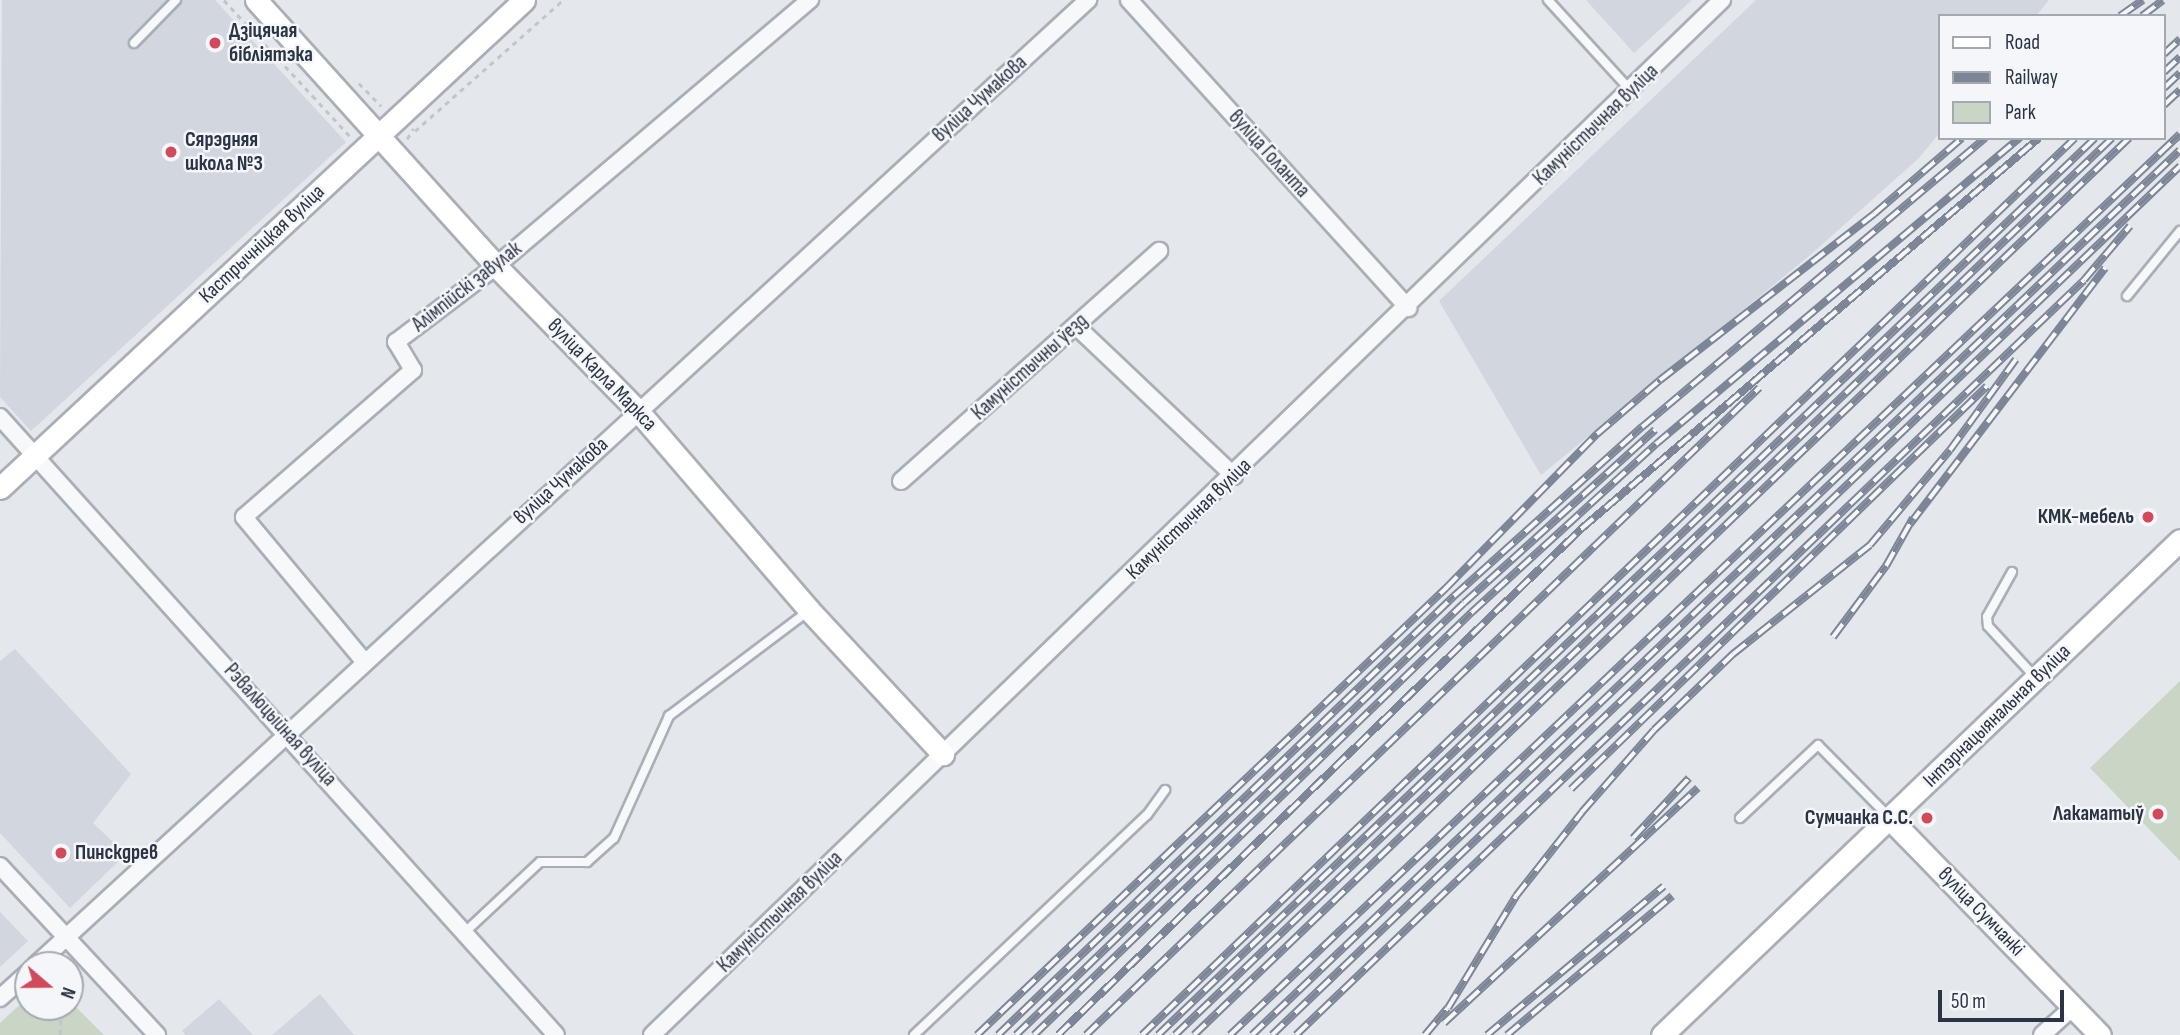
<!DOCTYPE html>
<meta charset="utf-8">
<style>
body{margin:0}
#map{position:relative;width:2180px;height:1035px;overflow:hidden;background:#e4e7ec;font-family:"Sofia Sans Condensed",sans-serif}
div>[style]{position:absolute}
.built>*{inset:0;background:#d2d6de}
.green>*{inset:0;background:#c9d6c5}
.path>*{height:2.5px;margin-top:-1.25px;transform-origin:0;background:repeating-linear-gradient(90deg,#c2c5cb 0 5px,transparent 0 10px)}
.roads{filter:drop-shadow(2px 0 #a9aeb7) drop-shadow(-2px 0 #a9aeb7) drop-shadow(0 2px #a9aeb7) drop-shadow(0 -2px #a9aeb7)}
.lane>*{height:8px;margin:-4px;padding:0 4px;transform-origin:4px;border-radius:4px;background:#f7f8fa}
.street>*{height:16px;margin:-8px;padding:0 8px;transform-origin:8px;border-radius:8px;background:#f7f8fa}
.secondary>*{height:21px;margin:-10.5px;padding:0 10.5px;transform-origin:10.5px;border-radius:10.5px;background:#fff}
.rail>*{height:8px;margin-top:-4px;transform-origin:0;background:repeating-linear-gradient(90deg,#f4f6f9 0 16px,#7d8696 0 32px);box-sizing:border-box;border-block:2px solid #7d8696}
.dots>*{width:19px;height:19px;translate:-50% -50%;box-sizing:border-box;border:4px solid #f4f6f9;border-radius:50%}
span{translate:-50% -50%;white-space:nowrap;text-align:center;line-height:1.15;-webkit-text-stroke:5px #f4f6f9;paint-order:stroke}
.poi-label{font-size:21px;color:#2b3445;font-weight:700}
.left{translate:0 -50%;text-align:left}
.right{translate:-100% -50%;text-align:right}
.street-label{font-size:21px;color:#2b3445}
.legend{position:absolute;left:1938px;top:14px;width:228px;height:126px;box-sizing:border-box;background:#f4f6f9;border:2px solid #a4a8b1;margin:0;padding:9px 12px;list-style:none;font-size:21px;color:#2b3445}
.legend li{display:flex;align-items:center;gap:14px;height:35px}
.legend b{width:35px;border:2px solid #a4a8b1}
.north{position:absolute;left:14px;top:951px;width:70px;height:70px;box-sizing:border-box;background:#f4f6f9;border:2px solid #a4a8b1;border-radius:50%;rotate:110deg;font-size:19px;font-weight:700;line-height:28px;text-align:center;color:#2b3445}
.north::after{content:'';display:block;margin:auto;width:24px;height:32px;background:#d1495b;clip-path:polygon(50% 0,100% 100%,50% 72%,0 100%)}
.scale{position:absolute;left:1938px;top:990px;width:126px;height:32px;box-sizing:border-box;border:4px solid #2b3445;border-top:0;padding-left:9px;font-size:21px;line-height:24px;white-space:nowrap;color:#2b3445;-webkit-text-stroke:5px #f4f6f9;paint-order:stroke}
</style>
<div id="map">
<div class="built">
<i style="clip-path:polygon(2px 0,215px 0,346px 142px,31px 431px,0 397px)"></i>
<i style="clip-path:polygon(1586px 0,1692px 0,1634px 53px)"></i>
<i style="clip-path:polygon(1756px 0,2049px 0,2036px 16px,1940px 16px,1940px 132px,1919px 158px,1809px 256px,1541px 475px,1439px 301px)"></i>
<i style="clip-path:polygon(15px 649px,131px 774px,93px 823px,126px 854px,70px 908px,0 833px,0 661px)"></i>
<i style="clip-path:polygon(0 912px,28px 941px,0 967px)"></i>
<i style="clip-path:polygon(320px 994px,354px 1035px,272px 1035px)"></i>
<i style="clip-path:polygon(219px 999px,253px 1035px,186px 1035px,182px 1031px)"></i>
</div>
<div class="green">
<i style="clip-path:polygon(2180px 681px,2180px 861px,2090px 768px)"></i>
<i style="clip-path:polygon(28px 997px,28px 1007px,70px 1007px,70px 1001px,104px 1035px,0 1035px,0 1023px)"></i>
</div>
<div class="path">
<i style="left:224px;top:0;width:185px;rotate:47.2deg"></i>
<i style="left:359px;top:83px;width:32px;rotate:46deg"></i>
<i style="left:415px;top:131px;width:198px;rotate:-41.5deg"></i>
<i style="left:407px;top:139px;width:12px;rotate:-59deg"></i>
<i style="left:60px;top:1035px;width:28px;rotate:-88deg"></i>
</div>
<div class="roads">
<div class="lane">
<i style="left:1548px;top:0;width:123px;rotate:47.6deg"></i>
<i style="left:134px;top:43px;width:60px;rotate:-45.7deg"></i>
<i style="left:2127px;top:296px;width:84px;rotate:-50.8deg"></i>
<i style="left:2012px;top:572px;width:51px;rotate:119.1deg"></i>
<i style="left:1987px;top:617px;width:9px;rotate:84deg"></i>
<i style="left:1988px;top:626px;width:69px;rotate:47.3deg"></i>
<i style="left:1740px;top:818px;width:107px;rotate:-43.1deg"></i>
<i style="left:1818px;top:745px;width:101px;rotate:45.4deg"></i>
<i style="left:463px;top:934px;width:105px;rotate:-43.1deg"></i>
<i style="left:540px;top:862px;width:47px"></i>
<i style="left:587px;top:862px;width:36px;rotate:-42deg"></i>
<i style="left:614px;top:838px;width:134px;rotate:-65.7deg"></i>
<i style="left:669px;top:716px;width:173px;rotate:-37deg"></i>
<i style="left:914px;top:1035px;width:320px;rotate:-43.4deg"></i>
<i style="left:1147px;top:815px;width:31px;rotate:-54deg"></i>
</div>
<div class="street">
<i style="left:1129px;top:0;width:416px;rotate:47.8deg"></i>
<i style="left:1076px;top:326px;width:218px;rotate:43.5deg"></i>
<i style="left:0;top:417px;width:831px;rotate:48.02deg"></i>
<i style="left:901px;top:481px;width:346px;rotate:-41.7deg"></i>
<i style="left:363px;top:660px;width:186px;rotate:-129.8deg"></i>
<i style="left:244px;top:517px;width:224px;rotate:-41deg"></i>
<i style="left:413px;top:370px;width:33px;rotate:-121deg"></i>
<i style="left:396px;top:342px;width:126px;rotate:-37.2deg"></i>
<i style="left:496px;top:266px;width:412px;rotate:-40.3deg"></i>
<i style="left:0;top:866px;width:231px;rotate:47.1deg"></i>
<i style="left:36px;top:965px;width:1428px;rotate:-42.53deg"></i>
<i style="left:0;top:998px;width:38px;rotate:-42deg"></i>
<i style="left:652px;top:1035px;width:1489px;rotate:-44.05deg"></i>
<i style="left:2042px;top:1035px;width:42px;rotate:-42.1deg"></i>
</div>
<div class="secondary">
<i style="left:256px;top:0;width:358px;rotate:47.9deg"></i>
<i style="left:496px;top:266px;width:203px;rotate:45.6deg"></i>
<i style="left:638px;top:411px;width:262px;rotate:49.3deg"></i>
<i style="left:809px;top:610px;width:197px;rotate:47.1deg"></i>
<i style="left:0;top:488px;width:716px;rotate:-42.96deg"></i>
<i style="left:1890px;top:819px;width:301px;rotate:45.8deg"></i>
<i style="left:1662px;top:1035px;width:716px;rotate:-43.7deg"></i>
</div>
</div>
<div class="rail">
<i style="left:2120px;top:16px;width:28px;rotate:-35deg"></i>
<i style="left:2142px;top:16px;width:26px;rotate:-37deg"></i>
<i style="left:2164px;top:54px;width:22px;rotate:-43deg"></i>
<i style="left:2164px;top:72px;width:22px;rotate:-43deg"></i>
<i style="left:2164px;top:88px;width:22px;rotate:-43deg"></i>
<i style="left:2164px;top:105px;width:22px;rotate:-43deg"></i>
<i style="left:1910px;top:524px;width:322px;rotate:-52.7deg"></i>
<i style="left:1833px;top:637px;width:89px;rotate:-53.3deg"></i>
<i style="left:1886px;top:566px;width:55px;rotate:-60.6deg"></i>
<i style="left:1571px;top:789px;width:579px;rotate:-44.09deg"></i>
<i style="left:1633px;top:838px;width:82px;rotate:-47deg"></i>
<i style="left:1444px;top:1023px;width:346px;rotate:-42.8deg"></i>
<i style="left:977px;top:1035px;width:648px;rotate:-43.62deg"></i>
<i style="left:1446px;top:588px;width:216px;rotate:-45.6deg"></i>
<i style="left:1597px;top:434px;width:83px;rotate:-40.6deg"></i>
<i style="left:1660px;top:380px;width:271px;rotate:-37.8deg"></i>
<i style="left:1874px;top:214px;width:116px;rotate:-40.8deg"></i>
<i style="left:998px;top:1035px;width:633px;rotate:-43.91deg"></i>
<i style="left:1454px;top:596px;width:253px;rotate:-42deg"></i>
<i style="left:1642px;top:427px;width:449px;rotate:-40.1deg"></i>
<i style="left:1016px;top:1035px;width:622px;rotate:-43.96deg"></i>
<i style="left:1464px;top:603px;width:258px;rotate:-42.2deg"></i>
<i style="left:1034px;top:1035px;width:609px;rotate:-44deg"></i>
<i style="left:1472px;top:612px;width:249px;rotate:-42.4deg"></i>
<i style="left:1656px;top:444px;width:476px;rotate:-40.1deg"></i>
<i style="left:1058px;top:1035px;width:728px;rotate:-44.05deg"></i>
<i style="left:1581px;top:529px;width:602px;rotate:-40.49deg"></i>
<i style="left:1086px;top:1035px;width:934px;rotate:-43.87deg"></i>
<i style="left:1142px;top:1035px;width:1294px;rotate:-43.87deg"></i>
<i style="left:1158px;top:1035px;width:1297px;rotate:-43.75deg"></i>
<i style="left:1175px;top:1035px;width:1297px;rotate:-43.75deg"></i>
<i style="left:1194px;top:1035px;width:1296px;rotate:-43.81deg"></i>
<i style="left:1230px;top:1035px;width:1309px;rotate:-43.48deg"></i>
<i style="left:1252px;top:1035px;width:1282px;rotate:-43.64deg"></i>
<i style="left:1272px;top:1035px;width:1257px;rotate:-43.74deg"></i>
<i style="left:1296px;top:1035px;width:1091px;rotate:-43.77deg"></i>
<i style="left:2084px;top:280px;width:71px;rotate:-49.6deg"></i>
<i style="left:1425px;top:1035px;width:35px;rotate:-50deg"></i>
<i style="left:1448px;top:1008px;width:131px;rotate:-58.7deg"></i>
<i style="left:1516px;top:896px;width:107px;rotate:-51.8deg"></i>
<i style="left:1582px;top:812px;width:109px;rotate:-48.7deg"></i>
<i style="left:1654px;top:730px;width:110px;rotate:-43.9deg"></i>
<i style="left:1733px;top:654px;width:175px;rotate:-38.5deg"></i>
<i style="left:1870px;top:545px;width:124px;rotate:-49.9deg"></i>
<i style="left:1950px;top:450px;width:112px;rotate:-54deg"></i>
<i style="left:1487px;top:1035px;width:231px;rotate:-40.1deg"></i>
<i style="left:1507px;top:1035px;width:216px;rotate:-40.1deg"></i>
</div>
<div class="dots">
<i style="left:215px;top:43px;background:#d1495b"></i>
<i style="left:171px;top:152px;background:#d1495b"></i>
<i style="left:2148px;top:517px;background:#d1495b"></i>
<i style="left:2158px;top:814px;background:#d1495b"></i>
<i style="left:1927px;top:818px;background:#d1495b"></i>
<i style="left:61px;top:853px;background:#d1495b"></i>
</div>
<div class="poi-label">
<span class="left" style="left:229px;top:43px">Дзіцячая<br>бібліятэка</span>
<span class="left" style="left:185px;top:152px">Сярэдняя<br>школа №3</span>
<span class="right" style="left:2134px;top:517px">КМК-мебель</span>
<span class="right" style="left:2144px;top:814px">Лакаматыў</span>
<span class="right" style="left:1913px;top:818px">Сумчанка С.С.</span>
<span class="left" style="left:75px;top:853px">Пинскдрев</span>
</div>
<div class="street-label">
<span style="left:980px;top:99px;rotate:-42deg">вуліца Чумакова</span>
<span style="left:1596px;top:125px;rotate:-44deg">Камуністычная вуліца</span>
<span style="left:1269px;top:154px;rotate:48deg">вуліца Голанта</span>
<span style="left:262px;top:244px;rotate:-43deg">Кастрычніцкая вуліца</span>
<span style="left:467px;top:287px;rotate:-38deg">Алімпійскі завулак</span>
<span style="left:1030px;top:367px;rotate:-42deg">Камуністычны ўезд</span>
<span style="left:602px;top:375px;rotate:46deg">вуліца Карла Маркса</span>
<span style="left:561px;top:481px;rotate:-42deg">вуліца Чумакова</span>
<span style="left:1189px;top:519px;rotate:-44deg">Камуністычная вуліца</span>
<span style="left:1997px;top:716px;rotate:-44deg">Інтэрнацыянальная вуліца</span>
<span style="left:280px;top:725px;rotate:48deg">Рэвалюцыйная вуліца</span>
<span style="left:780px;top:912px;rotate:-44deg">Камуністычная вуліца</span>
<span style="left:1981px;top:912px;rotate:46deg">вуліца Сумчанкі</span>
</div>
<ul class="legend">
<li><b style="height:9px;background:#fff"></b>Road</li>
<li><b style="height:9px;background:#7d8696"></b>Railway</li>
<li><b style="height:19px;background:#c9d6c5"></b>Park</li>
</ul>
<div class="north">N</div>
<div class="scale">50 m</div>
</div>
